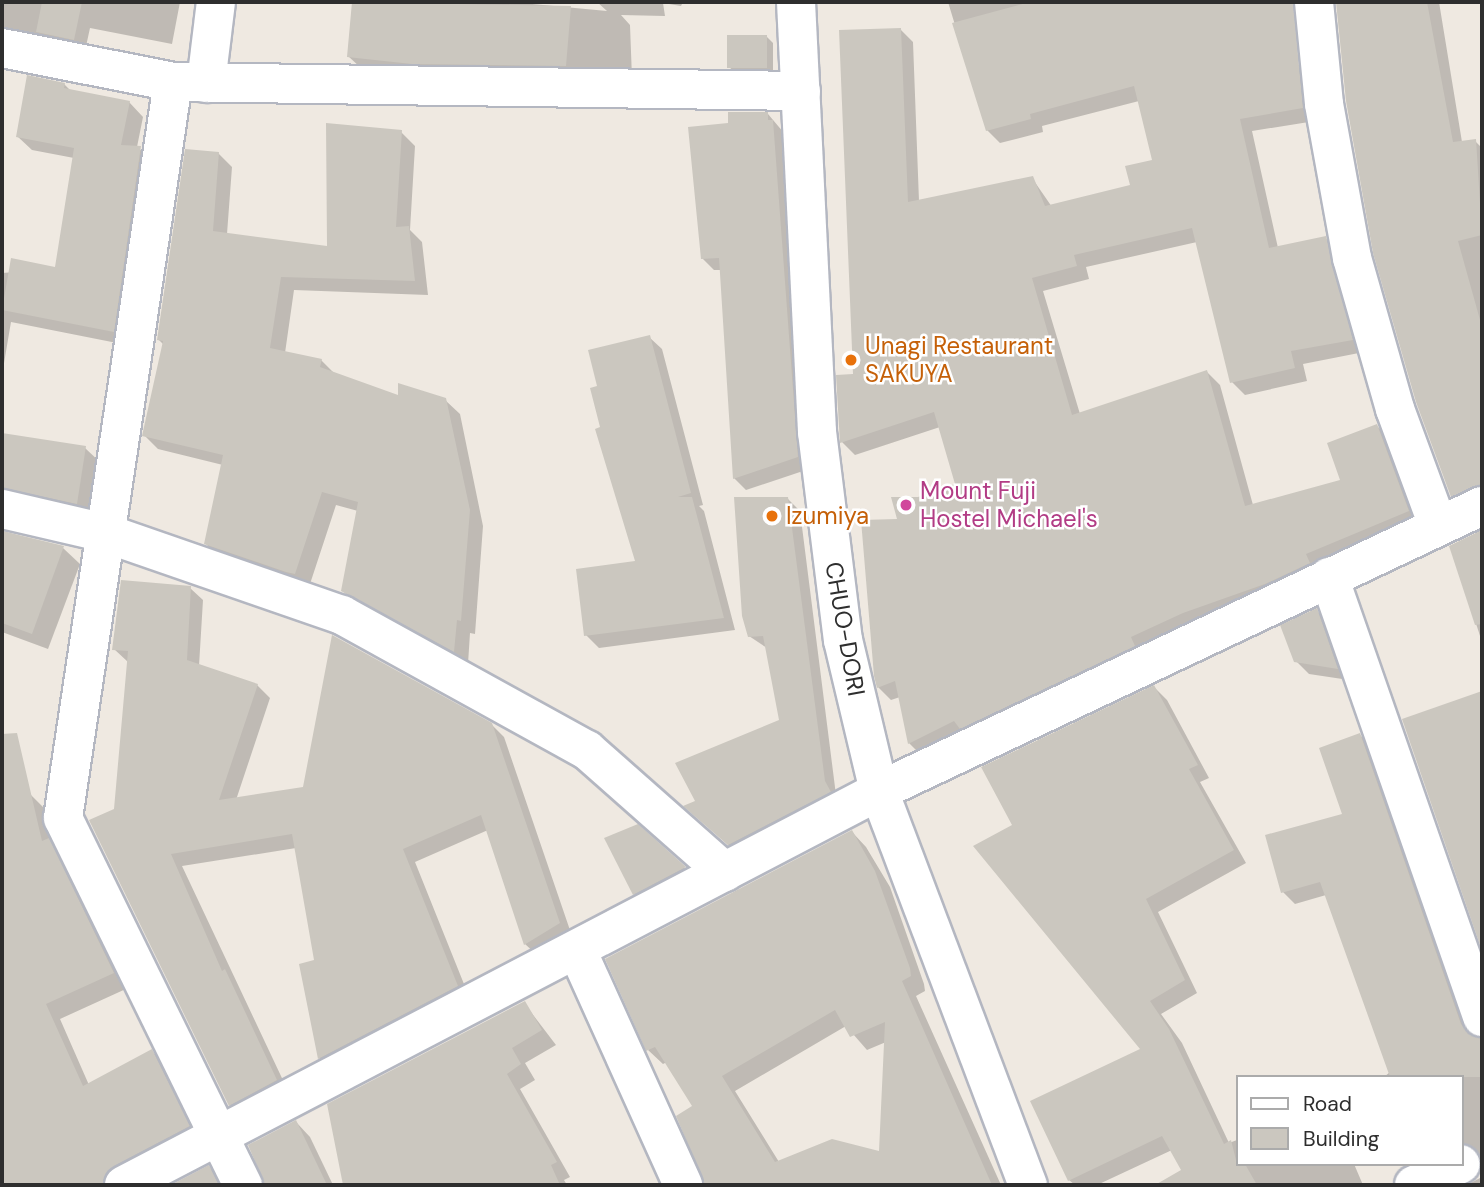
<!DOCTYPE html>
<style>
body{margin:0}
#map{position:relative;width:1484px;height:1187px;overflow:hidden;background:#efe9e1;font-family:"DM Sans",sans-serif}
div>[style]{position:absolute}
.shadow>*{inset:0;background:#0003}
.building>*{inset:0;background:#cbc7bf;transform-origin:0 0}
.roads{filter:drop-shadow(2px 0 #b4b7c1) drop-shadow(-2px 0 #b4b7c1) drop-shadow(0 2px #b4b7c1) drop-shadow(0 -2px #b4b7c1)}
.minor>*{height:38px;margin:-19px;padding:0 19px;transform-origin:19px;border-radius:19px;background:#fff}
.dots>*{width:19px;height:19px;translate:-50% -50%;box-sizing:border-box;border:4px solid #fff;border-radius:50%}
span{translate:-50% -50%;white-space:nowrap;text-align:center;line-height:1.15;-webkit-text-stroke:5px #fff;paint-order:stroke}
.food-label{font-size:24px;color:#c56008}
.left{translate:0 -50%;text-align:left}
.hotel-label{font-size:24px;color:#b23c85}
.street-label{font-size:24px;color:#2e2e2e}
.frame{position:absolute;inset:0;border:4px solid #2e2e2e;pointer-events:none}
.legend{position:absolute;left:1236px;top:1075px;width:228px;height:91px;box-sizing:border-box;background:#fff;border:2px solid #ababab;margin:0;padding:9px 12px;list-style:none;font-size:21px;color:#2e2e2e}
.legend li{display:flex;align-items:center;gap:14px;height:35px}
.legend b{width:35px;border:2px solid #ababab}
</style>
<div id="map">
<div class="shadow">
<i style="clip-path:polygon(2px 2px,180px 2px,172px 44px,90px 28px,85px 51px,2px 30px)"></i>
<i style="clip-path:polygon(354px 2px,511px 2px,607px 11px,597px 2px,683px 2px,681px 6px,663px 3px,665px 16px,621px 15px,630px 25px,632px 78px,361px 68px,348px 56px)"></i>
<i style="clip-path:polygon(948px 2px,1276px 2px,1284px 66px,1297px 65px,1310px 79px,1315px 121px,1252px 131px,1278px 248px,1325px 238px,1338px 251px,1364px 352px,1303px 364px,1307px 381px,1245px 395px,1232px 382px,1197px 242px,1086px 267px,1089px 279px,1043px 291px,1080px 414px,1207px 372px,1220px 385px,1253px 505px,1343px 481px,1377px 426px,1390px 439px,1421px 524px,922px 756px,909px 743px,900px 697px,891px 700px,878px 687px,899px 521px,919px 499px,957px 485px,940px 427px,855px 455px,842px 442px,838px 377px,855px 376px,900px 29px,913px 42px,919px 201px,1032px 178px,1052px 207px,1132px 186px,1154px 161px,1139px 101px,1042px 126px,1043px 132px,1000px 143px,987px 130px)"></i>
<i style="clip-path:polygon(1338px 2px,1439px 2px,1462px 142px,1475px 141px,1482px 148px,1482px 502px,1465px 508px,1452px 496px,1347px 101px)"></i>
<i style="clip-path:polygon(767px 37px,773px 43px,773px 74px,736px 73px,729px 67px)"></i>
<i style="clip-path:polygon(64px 84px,71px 91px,129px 102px,143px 117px,137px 147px,155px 162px,127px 345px,11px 322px,2px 375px,2px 273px,56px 269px,74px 158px,32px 150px,17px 136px)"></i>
<i style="clip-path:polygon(768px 114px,784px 133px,809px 469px,746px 490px,734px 478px,721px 270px,714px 270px,702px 258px,730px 125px)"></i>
<i style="clip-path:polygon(401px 132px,415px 146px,410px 230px,422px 242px,428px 295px,294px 290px,285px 353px,321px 360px,334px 373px,400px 397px,445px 400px,460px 414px,483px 526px,475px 634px,470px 633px,468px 664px,357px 605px,343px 591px,358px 511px,336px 505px,309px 587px,220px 558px,206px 544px,223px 465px,158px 449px,144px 435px,164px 345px,158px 339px,218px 153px,232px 167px,227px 234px,329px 248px)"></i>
<i style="clip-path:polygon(649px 337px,662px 349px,703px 505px,699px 506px,704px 511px,735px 630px,599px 648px,586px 635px,638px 562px,602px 428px,599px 387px)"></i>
<i style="clip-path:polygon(2px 435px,85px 448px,102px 464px,93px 519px,2px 511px)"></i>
<i style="clip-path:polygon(788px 499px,800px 511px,836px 795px,741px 856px,698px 818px,781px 721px,767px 648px,749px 636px)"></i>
<i style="clip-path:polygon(1482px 530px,1482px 642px,1451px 547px)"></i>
<i style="clip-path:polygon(2px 531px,63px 548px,80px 564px,48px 649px,2px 632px)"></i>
<i style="clip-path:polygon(190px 588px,203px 600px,199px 666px,257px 685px,270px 698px,236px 800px,304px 788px,491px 724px,504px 737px,572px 936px,538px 956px,525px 944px,488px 830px,415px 862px,470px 999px,332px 1071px,319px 1058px,301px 966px,316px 961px,296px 848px,182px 866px,289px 1093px,243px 1117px,230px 1105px,116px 810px,128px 662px,114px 649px)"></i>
<i style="clip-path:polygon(1316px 610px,1329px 623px,1349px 680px,1309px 674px,1296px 661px)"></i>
<i style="clip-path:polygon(1154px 687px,1167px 700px,1209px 778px,1200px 782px,1246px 863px,1158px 912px,1197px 993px,1161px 1014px,1182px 1043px,1229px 1143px,1237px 1140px,1237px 1164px,1354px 1164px,1363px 1185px,1191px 1185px,1172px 1150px,1097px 1185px,1075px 1185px,1069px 1180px,1142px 1050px,1014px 826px)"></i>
<i style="clip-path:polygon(1482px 693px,1482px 946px,1404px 720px)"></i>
<i style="clip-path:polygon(1360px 735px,1372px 747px,1473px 1038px,1482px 1048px,1482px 1158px,1476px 1154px,1461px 1159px,1461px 1077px,1384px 1077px,1390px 1072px,1326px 895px,1295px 904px,1283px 892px,1344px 815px)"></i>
<i style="clip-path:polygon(30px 794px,45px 809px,53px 845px,63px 855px,128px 988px,60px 1019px,89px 1085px,152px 1051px,166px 1066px,203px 1141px,124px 1185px,2px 1185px,2px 801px)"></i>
<i style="clip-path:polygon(638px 826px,697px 880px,647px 906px,634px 894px)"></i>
<i style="clip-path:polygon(evenodd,852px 832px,866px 847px,890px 887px,924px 984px,925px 991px,916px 996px,1001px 1185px,705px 1185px,694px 1107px,667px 1062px,663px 1064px,648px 1050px,852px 832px,846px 1026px,867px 1050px,886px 1042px,880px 1153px,779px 1162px,735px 1091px,846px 1026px)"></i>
<i style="clip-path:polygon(524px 1003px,556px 1045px,525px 1063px,535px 1080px,520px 1089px,570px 1177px,564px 1180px,567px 1185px,344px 1185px,329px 1105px)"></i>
<i style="clip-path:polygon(296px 1122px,310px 1137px,333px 1185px,266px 1185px,250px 1146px)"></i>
<i style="clip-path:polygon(1482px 1161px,1482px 1185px,1467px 1185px,1480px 1178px)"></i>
<i style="clip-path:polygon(209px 1167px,225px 1185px,175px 1185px)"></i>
</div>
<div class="building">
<i style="clip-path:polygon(42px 2px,82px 2px,74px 40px,36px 32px)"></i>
<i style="clip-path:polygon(352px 2px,571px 6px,566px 66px,412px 64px,347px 57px)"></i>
<i style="clip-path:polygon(1030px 2px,1293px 2px,1303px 108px,1240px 119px,1269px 248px,1326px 236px,1353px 340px,1291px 351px,1295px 368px,1230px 383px,1192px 228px,1074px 255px,1077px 266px,1032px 278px,1072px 415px,1207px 370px,1245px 506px,1340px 480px,1327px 443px,1377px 424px,1409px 511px,1306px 554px,1310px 563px,1265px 584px,1183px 613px,1131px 637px,1135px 646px,960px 729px,954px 721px,908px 744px,895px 681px,877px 688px,874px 676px,861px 520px,897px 519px,891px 497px,918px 497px,955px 484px,934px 412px,840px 443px,836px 375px,853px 374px,839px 30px,901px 28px,908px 202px,1033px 176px,1045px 206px,1130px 185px,1125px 166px,1152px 160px,1134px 86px,1030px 114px,1031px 119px,986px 131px,952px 23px)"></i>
<i style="clip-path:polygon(1336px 2px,1427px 2px,1453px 142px,1476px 139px,1482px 235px,1458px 241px,1482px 327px,1482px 484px,1451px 497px,1416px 402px,1373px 253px,1346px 101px)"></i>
<i style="left:727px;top:35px;width:40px;height:33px"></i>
<i style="clip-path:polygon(27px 75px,65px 83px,64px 88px,130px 101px,121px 145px,141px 146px,114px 332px,2px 310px,11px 258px,55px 267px,74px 148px,16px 137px)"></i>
<i style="clip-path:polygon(728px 112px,768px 112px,768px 120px,773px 120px,798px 457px,733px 479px,719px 258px,701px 259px,688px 127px,728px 123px)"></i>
<i style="clip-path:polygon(326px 123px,402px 130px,396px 227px,409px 226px,415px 281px,281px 277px,270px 348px,322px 359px,320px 367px,398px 395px,398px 383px,446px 398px,470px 510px,461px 621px,457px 620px,454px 652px,341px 591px,358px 502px,322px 492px,295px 574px,286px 572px,204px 544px,223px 455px,142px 436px,163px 341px,157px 340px,185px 149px,219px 152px,213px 231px,327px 246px)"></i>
<i style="clip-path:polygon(650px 335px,691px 493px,678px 497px,692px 497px,724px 618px,584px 636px,576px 569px,635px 561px,595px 429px,600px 427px,590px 388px,597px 386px,588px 350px)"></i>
<i style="clip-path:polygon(2px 433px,86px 446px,77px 504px,2px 488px)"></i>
<i style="clip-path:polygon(734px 497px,788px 497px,825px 781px,831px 792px,728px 845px,683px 806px,695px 801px,675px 763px,779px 720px,763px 636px,748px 637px,742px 616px)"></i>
<i style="clip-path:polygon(1482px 530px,1482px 624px,1475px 625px,1449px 546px)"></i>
<i style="clip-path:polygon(2px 531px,64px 546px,32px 634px,2px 623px)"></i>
<i style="clip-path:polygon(121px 580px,191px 586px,187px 660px,258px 684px,219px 800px,303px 787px,332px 635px,492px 723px,560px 923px,524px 945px,481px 815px,403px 849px,458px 986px,318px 1059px,299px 964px,314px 960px,292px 834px,171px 854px,222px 971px,225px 969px,277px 1080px,229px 1106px,89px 820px,114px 809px,128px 651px,112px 650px)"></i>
<i style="clip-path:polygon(1317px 608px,1338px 669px,1294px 662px,1280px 625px)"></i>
<i style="clip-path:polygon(1154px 685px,1198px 765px,1189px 769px,1234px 850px,1146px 899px,1185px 980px,1150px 1001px,1169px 1029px,1224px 1144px,1231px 1140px,1237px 1164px,1245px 1164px,1257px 1185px,1155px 1185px,1181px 1170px,1162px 1136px,1068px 1181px,1030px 1101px,1140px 1049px,973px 846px,1012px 825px,981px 767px)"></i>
<i style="clip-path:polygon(1482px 691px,1482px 951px,1402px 719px)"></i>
<i style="clip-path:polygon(17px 733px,42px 841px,49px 838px,114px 973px,46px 1004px,83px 1086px,152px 1049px,190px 1126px,114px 1166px,102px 1185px,2px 1185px,2px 734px)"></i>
<i style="clip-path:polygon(1360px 733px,1461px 1024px,1468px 1034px,1482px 1038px,1482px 1077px,1390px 1077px,1320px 882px,1281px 893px,1265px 835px,1342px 814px,1319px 748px)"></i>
<i style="clip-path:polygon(638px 824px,686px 867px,633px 895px,604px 838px)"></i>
<i style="clip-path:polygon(evenodd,852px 830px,875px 871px,910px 968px,911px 976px,902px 981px,992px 1185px,705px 1185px,676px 1116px,692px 1106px,655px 1047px,646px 1051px,605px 959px,852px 830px,835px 1010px,850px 1037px,885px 1022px,879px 1151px,832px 1139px,775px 1162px,722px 1076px,835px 1010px)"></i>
<i style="clip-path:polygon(525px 1001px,542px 1030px,512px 1048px,521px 1064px,507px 1074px,557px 1162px,551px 1165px,560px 1185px,343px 1185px,327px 1104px)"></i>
<i style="clip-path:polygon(296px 1120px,327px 1185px,265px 1185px,248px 1145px)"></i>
<i style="clip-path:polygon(209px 1165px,219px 1185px,171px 1185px)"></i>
</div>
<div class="roads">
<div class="minor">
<i style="left:796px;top:2px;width:431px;rotate:87.2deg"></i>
<i style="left:817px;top:432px;width:210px;rotate:82.9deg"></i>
<i style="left:843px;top:640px;width:155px;rotate:76.6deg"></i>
<i style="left:879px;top:791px;width:421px;rotate:69.3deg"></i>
<i style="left:1314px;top:2px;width:102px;rotate:84.4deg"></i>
<i style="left:1324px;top:104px;width:157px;rotate:79.7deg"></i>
<i style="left:1352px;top:258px;width:157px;rotate:74.1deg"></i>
<i style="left:1395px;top:409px;width:125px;rotate:69.8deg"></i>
<i style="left:2px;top:48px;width:174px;rotate:11.2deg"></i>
<i style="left:173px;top:82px;width:628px;rotate:0.82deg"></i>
<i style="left:173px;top:82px;width:744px;rotate:98.5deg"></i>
<i style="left:63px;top:818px;width:409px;rotate:63.9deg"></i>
<i style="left:206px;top:83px;width:82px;rotate:-83deg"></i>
<i style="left:2px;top:509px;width:106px;rotate:13.1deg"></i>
<i style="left:105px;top:533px;width:251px;rotate:19.1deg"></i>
<i style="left:342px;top:615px;width:280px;rotate:28.9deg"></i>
<i style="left:587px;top:750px;width:184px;rotate:41.5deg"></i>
<i style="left:1329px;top:577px;width:466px;rotate:70.8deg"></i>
<i style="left:577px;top:950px;width:258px;rotate:65.7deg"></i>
<i style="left:124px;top:1185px;width:852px;rotate:-27.56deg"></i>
<i style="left:879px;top:791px;width:667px;rotate:-25.3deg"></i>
<i style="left:1414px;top:1185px;width:51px;rotate:-24.1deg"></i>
</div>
</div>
<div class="dots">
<i style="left:851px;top:360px;background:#e8710a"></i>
<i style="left:906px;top:505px;background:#d1479c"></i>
<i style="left:772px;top:516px;background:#e8710a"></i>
</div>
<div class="food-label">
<span class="left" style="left:865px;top:360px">Unagi Restaurant<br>SAKUYA</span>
<span class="left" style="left:786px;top:516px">Izumiya</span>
</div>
<div class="hotel-label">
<span class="left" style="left:920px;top:505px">Mount Fuji<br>Hostel Michael's</span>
</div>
<div class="street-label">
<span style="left:845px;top:629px;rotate:80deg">CHUO-DORI</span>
</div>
<div class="frame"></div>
<ul class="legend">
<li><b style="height:9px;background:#fff"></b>Road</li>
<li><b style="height:19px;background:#cbc7bf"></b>Building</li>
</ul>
</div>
